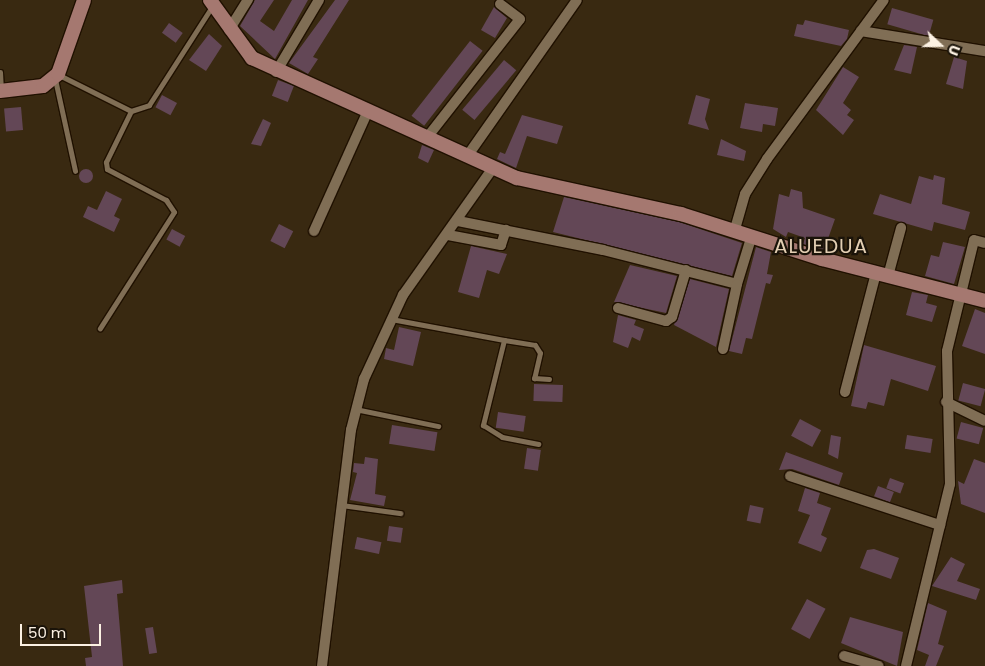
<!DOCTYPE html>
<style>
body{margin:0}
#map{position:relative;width:985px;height:666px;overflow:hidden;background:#392911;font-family:Poppins,sans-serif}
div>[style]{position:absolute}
.building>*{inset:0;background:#634756;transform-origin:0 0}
.round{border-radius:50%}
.roads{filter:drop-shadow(1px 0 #201100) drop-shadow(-1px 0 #201100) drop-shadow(0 1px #201100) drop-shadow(0 -1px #201100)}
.lane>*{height:5px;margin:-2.5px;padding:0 2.5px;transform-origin:2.5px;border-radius:2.5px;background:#806e55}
.street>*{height:10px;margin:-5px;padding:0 5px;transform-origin:5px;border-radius:5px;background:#806e55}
.secondary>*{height:14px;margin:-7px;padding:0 7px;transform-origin:7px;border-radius:7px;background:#a57870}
span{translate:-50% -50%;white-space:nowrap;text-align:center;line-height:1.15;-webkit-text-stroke:4.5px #1a1309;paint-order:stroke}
.quarter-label{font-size:20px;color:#e3cfb3;letter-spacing:1px}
.north{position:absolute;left:915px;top:20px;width:50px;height:50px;-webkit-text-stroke:4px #1a1309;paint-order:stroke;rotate:111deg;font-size:14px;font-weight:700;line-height:20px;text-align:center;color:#fcf1e3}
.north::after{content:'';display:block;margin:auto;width:18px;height:22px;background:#fcf1e3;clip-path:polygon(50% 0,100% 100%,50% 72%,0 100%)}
.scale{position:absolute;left:20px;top:624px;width:81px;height:22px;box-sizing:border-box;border:2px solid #fcf1e3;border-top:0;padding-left:6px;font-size:15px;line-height:18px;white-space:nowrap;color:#fcf1e3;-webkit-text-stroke:4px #1a1309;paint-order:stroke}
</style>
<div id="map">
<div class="building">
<i style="clip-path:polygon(255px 0,274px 0,260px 21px,274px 31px,292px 0,308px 0,275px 59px,240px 26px)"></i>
<i style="clip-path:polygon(335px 0,349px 0,313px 57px,318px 59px,308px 74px,289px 63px)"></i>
<i style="clip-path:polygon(494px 7px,507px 18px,495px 38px,481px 30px)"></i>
<i style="left:892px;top:8px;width:43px;height:17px;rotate:16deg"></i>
<i style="clip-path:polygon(805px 20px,849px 30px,847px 39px,841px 46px,794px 36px,797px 24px,803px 25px)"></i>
<i style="left:169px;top:23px;width:17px;height:12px;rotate:36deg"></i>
<i style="clip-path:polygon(209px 34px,222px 46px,206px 71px,189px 60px)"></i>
<i style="left:470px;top:41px;width:16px;height:95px;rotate:38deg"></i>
<i style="clip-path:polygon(904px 45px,917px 47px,911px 74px,894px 70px)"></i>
<i style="clip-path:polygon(954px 57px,967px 61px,963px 89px,946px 84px)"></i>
<i style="left:504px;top:60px;width:16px;height:65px;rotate:40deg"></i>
<i style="clip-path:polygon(843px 67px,859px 77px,843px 103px,851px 110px,847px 115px,854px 120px,843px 135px,816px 110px)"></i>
<i style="left:278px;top:80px;width:17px;height:17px;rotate:21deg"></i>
<i style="left:162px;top:95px;width:17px;height:14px;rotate:28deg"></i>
<i style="clip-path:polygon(696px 95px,710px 99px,705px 119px,709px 130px,688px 124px)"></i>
<i style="clip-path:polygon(745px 103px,778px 108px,775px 126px,763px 124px,762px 132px,740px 128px)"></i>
<i style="left:21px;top:107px;width:23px;height:17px;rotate:85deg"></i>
<i style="clip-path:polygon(522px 115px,563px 126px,557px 144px,527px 136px,516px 168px,497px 159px,500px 152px,505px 154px)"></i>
<i style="clip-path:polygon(263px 119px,271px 123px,261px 146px,251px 144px)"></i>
<i style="clip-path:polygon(721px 139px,746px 151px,744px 161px,717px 155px)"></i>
<i style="clip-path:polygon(422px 145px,434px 150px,428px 163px,418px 158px)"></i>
<i class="round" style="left:79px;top:169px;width:14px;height:14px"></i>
<i style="clip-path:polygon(934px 175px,945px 178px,942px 204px,970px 212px,965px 230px,934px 222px,932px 231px,873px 214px,880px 194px,911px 204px,919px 176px,933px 180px)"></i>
<i style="clip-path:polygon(791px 189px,802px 192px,803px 208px,835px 219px,824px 250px,803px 244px,805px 238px,788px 232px,786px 237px,773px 229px,779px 194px,789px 197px)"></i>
<i style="clip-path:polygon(106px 191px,122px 199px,114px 216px,120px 219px,114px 232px,83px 217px,88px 206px,97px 210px)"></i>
<i style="clip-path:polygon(564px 197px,679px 222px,742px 243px,732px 276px,553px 232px)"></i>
<i style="left:279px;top:224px;width:16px;height:19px;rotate:27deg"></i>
<i style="left:172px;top:229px;width:15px;height:12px;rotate:28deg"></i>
<i style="clip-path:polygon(943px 242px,965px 247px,954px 284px,925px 276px,931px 255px,939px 257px)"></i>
<i style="clip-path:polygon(471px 246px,507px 254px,499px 274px,487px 270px,479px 298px,458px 292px)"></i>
<i style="clip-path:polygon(756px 247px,771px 252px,767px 274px,773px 275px,770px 284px,766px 283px,752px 339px,746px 338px,742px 354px,729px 351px)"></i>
<i style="clip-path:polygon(630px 265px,677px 276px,666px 313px,614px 302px)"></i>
<i style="clip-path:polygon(690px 279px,729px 289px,716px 347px,674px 325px)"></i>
<i style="clip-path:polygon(912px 292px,928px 295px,926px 303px,937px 306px,932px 322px,906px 315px)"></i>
<i style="clip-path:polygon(975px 309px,985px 313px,985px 354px,962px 346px)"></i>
<i style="clip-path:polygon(618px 315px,636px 320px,634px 325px,644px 329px,640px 341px,632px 337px,628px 348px,613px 342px)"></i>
<i style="clip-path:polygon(399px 327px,421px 332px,413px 366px,384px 359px,386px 348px,394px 350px)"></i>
<i style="clip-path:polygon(864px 345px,936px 366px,928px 391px,891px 379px,884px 406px,868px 402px,866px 409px,851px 406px)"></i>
<i style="left:963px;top:383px;width:23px;height:18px;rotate:15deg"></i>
<i style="left:534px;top:384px;width:29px;height:17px;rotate:2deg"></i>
<i style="left:498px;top:412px;width:28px;height:16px;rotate:8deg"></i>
<i style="left:800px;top:419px;width:24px;height:19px;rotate:28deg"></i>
<i style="left:961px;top:422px;width:23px;height:17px;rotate:15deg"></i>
<i style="left:392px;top:425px;width:46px;height:19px;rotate:9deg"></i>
<i style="clip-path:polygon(831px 435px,841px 437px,838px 459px,828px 454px)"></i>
<i style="left:907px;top:435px;width:26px;height:14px;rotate:9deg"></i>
<i style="left:527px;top:448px;width:14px;height:21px;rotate:8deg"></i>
<i style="clip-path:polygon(786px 452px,843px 473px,839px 485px,792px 469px,779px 470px)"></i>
<i style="clip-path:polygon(365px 457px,378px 459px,375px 494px,386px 496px,384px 506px,350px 500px,357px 473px,353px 472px,354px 463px,364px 464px)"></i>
<i style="clip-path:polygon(974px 459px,985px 463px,985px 513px,961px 504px,958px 481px,964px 484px)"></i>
<i style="left:890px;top:478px;width:15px;height:11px;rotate:20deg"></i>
<i style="left:878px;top:486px;width:17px;height:11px;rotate:21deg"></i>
<i style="clip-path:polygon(805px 488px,820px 493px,817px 503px,831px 508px,821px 535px,827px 538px,821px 552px,798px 543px,810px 515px,798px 511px)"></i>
<i style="left:750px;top:505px;width:14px;height:16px;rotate:12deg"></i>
<i style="left:389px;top:526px;width:14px;height:15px;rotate:8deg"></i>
<i style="left:357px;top:537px;width:25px;height:12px;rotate:12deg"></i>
<i style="clip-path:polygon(874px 549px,899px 558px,891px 579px,860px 568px,867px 550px)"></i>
<i style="clip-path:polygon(951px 557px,965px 564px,957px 581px,980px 589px,976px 600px,932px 586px)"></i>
<i style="clip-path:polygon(122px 580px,123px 593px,117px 594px,123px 666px,86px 666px,85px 658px,92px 657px,84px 586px)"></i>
<i style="left:807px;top:599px;width:21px;height:34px;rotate:28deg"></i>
<i style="clip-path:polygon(928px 603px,947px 611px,938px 644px,944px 646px,936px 666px,925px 666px,929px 655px,917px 650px)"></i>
<i style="clip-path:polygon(850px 617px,903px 632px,897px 666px,841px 643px)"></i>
<i style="left:153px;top:627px;width:26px;height:8px;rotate:81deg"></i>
</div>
<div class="roads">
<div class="lane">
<i style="left:0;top:72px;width:18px;rotate:87deg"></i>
<i style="left:59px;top:75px;width:80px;rotate:26.6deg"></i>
<i style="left:131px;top:111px;width:57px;rotate:116.1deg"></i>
<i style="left:106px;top:162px;width:7px;rotate:82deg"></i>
<i style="left:107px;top:169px;width:67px;rotate:27.7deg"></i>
<i style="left:166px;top:200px;width:14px;rotate:56deg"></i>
<i style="left:174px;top:212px;width:138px;rotate:122.5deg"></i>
<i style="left:55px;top:79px;width:94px;rotate:77.7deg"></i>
<i style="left:131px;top:111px;width:19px;rotate:-18deg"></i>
<i style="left:149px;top:105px;width:119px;rotate:-57.4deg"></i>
<i style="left:391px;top:319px;width:115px;rotate:10.5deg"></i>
<i style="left:504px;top:340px;width:88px;rotate:103.9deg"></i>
<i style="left:483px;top:425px;width:22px;rotate:32deg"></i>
<i style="left:502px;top:437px;width:37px;rotate:11deg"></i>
<i style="left:504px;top:340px;width:31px;rotate:9deg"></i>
<i style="left:535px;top:345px;width:9px;rotate:58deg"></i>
<i style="left:540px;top:353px;width:26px;rotate:103deg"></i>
<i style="left:534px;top:378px;width:15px;rotate:4deg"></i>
<i style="left:355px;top:409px;width:85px;rotate:11.6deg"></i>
<i style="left:342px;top:505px;width:59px;rotate:7.9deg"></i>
</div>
<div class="street">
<i style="left:229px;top:30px;width:36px;rotate:-58deg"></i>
<i style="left:861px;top:31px;width:126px;rotate:9.2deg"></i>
<i style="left:276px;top:72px;width:84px;rotate:-59.2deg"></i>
<i style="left:429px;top:135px;width:147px;rotate:-51.9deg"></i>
<i style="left:520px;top:19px;width:25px;rotate:-143deg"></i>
<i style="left:468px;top:155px;width:189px;rotate:-54.9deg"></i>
<i style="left:458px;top:221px;width:148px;rotate:11.3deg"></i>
<i style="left:603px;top:250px;width:138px;rotate:14.2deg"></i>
<i style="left:737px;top:284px;width:51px;rotate:-73deg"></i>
<i style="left:735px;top:229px;width:36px;rotate:-74deg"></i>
<i style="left:745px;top:194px;width:41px;rotate:-57.8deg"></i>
<i style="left:767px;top:159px;width:197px;rotate:-53.7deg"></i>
<i style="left:314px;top:231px;width:132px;rotate:-65.8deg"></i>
<i style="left:448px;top:235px;width:54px;rotate:10.7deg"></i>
<i style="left:501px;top:245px;width:16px;rotate:-72deg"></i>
<i style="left:888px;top:276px;width:50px;rotate:-74.8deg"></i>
<i style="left:618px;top:308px;width:50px;rotate:15.2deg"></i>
<i style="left:666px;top:321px;width:7px;rotate:-34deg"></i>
<i style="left:672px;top:317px;width:49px;rotate:-73.4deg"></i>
<i style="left:723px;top:349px;width:66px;rotate:-77.8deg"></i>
<i style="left:845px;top:392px;width:123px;rotate:-75.4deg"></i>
<i style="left:946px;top:402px;width:43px;rotate:26deg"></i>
<i style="left:790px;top:476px;width:158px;rotate:18.1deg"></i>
<i style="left:844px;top:656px;width:36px;rotate:16deg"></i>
<i style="left:322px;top:666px;width:238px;rotate:-83deg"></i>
<i style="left:351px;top:430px;width:53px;rotate:-75.7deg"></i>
<i style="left:364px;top:379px;width:93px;rotate:-65.1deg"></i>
<i style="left:403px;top:295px;width:156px;rotate:-54.7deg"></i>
<i style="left:906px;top:666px;width:187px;rotate:-76.4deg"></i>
<i style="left:950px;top:484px;width:133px;rotate:-91.3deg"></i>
<i style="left:947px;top:351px;width:114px;rotate:-76.3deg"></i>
<i style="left:974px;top:240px;width:11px;rotate:15deg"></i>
</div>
<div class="secondary">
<i style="left:210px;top:0;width:72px;rotate:54.1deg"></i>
<i style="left:252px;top:58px;width:291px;rotate:24.4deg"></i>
<i style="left:517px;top:178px;width:168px;rotate:12.4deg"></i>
<i style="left:681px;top:214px;width:148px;rotate:17.7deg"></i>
<i style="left:822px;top:259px;width:168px;rotate:14.4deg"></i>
<i style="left:0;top:91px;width:43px;rotate:-6.6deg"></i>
<i style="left:43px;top:86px;width:19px;rotate:-39deg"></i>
<i style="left:58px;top:74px;width:78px;rotate:-70.6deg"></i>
</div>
</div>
<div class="quarter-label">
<span style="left:821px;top:246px">ALUEDUA</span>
</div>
<div class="north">U</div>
<div class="scale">50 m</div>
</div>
